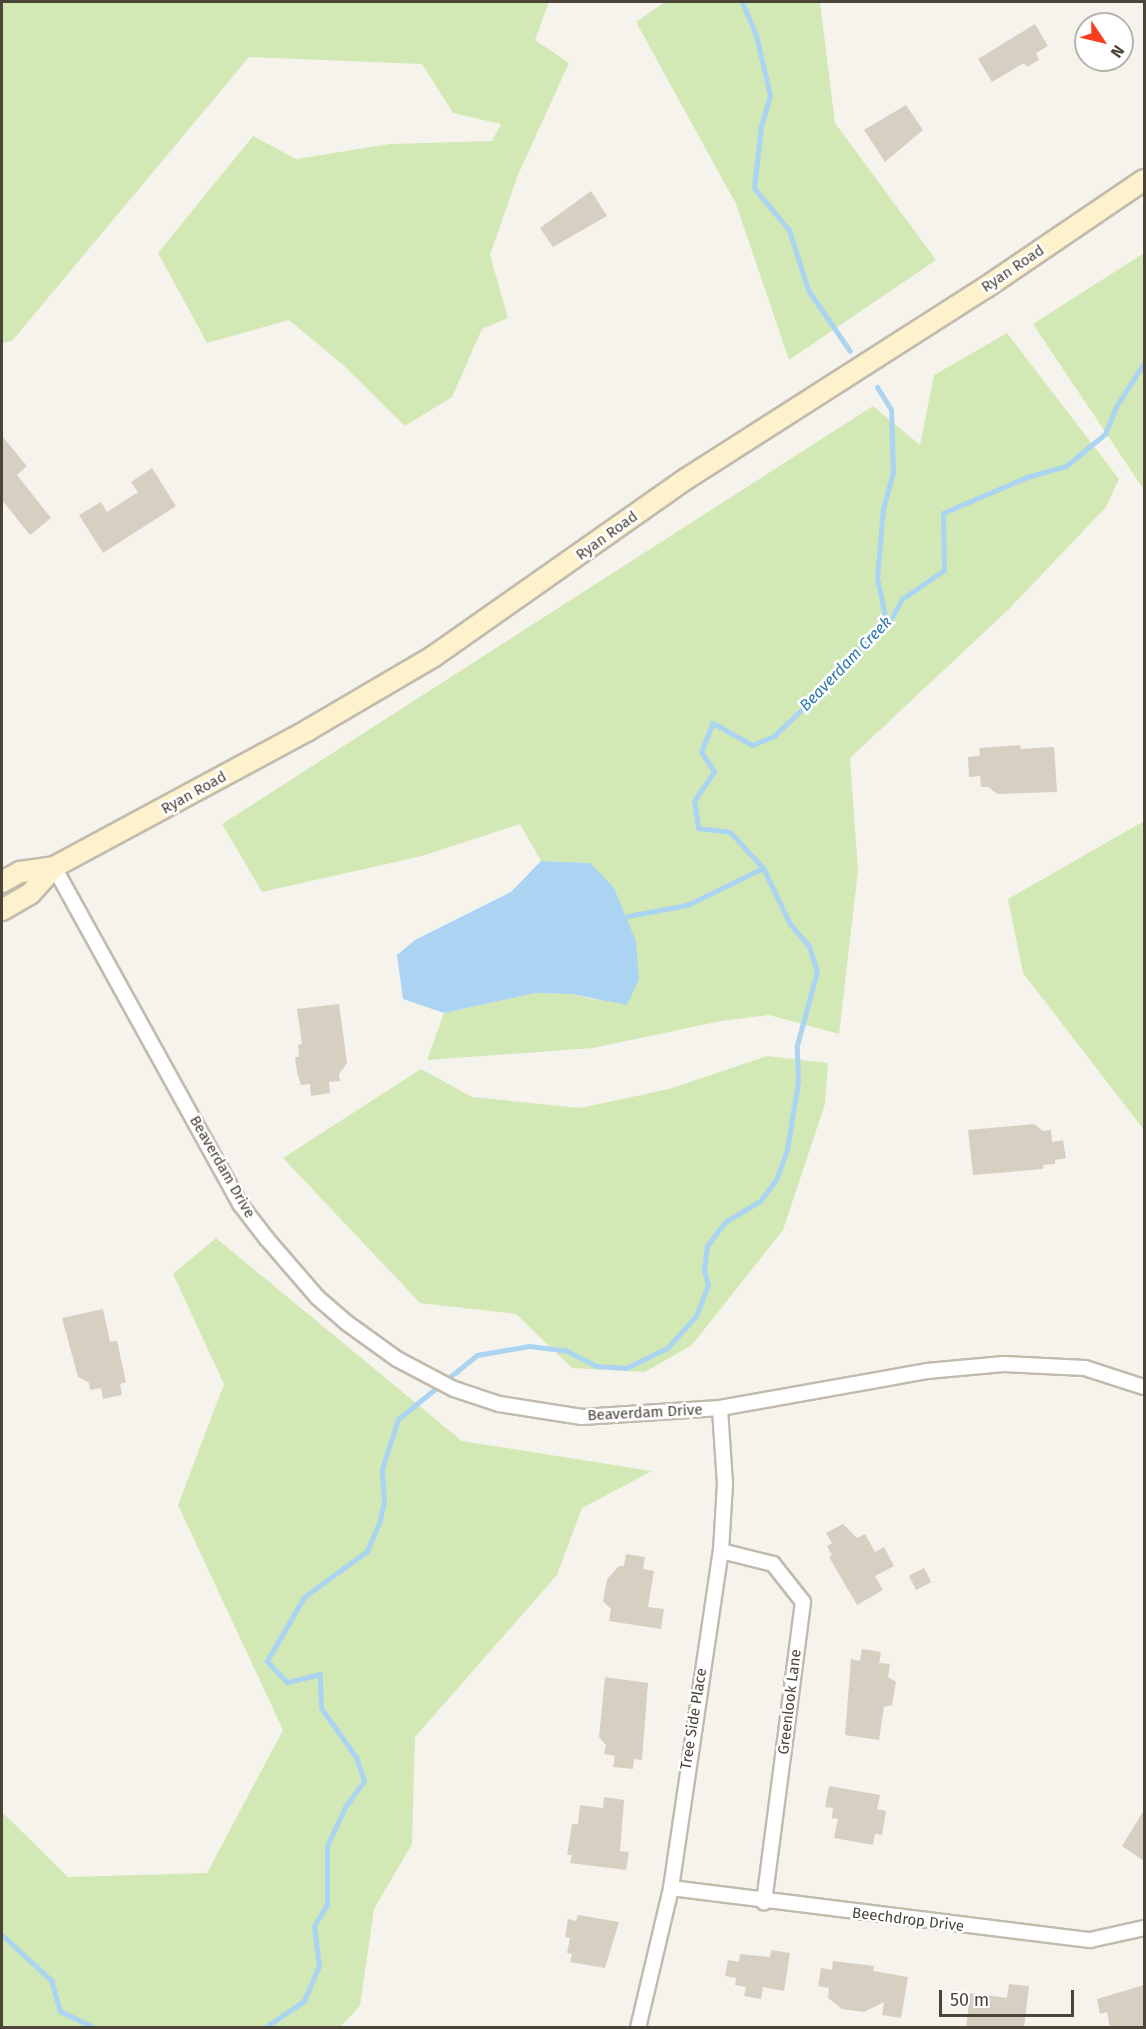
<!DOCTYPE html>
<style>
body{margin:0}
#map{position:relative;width:1146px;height:2029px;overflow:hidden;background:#f6f3ec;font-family:"Fira Sans",sans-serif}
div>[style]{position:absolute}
.green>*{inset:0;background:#d2e9b6}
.water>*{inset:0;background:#aad4f1}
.stream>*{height:5px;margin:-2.5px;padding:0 2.5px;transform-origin:2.5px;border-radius:2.5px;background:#aad4f1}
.building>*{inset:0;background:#d7cfc1;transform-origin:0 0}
.roads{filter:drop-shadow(2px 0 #c1bbae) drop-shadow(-2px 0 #c1bbae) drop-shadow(0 2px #c1bbae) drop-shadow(0 -2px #c1bbae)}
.street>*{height:14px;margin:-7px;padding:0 7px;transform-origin:7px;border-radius:7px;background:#fff}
.secondary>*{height:20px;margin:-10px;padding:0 10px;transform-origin:10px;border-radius:10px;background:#fef2cd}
span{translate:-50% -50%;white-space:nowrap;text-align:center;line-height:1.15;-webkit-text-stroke:5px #fff;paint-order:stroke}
.street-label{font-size:15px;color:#4a4439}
.water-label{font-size:16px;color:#2f7aaf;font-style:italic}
.frame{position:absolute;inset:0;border:3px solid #4a4439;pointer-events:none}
.north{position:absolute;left:1074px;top:12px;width:60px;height:60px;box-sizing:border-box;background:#fff;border:2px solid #b7b4b0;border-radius:50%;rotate:125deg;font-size:16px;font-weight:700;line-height:24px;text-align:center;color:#4a4439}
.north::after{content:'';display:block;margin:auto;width:21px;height:27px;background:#f84021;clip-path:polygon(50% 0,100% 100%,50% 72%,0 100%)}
.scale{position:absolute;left:939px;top:1990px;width:135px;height:27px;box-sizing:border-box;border:3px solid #4a4439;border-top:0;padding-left:8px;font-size:18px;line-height:21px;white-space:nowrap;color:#4a4439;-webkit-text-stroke:4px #fff;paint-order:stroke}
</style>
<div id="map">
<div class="green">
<i style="clip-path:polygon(2px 2px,549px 2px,535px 40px,569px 63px,518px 175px,490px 255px,508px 318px,482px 329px,452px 397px,405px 426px,342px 364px,289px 320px,207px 343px,158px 253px,253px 136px,296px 159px,390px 144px,492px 141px,501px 124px,453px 113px,422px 64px,249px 57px,12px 341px,2px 343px)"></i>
<i style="clip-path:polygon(665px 2px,820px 2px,835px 123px,936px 260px,789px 360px,736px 204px,636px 22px)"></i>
<i style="clip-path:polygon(1144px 253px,1144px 490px,1033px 324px)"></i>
<i style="clip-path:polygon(1007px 333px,1119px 479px,1106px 507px,1009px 609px,850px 758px,858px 871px,839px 1034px,769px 1015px,721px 1021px,593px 1048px,427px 1060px,444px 1013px,535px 993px,571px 994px,597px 1000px,590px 863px,541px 861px,520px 824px,422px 856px,262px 892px,222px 824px,873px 406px,920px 445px,934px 375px)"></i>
<i style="clip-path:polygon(1144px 821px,1144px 1130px,1023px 973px,1008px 899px)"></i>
<i style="clip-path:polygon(767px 1056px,828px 1063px,825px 1104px,783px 1230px,692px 1345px,645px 1372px,572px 1368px,516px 1314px,420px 1303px,283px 1158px,421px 1069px,472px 1097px,580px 1108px,669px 1089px)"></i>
<i style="clip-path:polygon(216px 1238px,462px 1441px,652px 1471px,582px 1508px,557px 1575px,415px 1737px,412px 1844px,374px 1909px,360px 2006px,340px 2027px,2px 2027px,2px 1812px,68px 1877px,207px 1873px,283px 1730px,178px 1505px,224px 1384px,173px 1274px)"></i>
</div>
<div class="water">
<i style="clip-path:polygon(541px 861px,590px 863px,614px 888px,636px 941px,639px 980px,627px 1005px,571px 994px,535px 993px,444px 1013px,403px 999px,397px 955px,415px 940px,511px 892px)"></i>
</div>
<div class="stream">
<i style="left:742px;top:2px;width:36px;rotate:67deg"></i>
<i style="left:756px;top:35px;width:62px;rotate:76.9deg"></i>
<i style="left:770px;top:95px;width:32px;rotate:106deg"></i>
<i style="left:761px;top:126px;width:62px;rotate:96.4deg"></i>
<i style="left:754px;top:188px;width:55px;rotate:50.2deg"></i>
<i style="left:789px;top:230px;width:63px;rotate:72.4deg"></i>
<i style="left:808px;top:290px;width:74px;rotate:55.5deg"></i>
<i style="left:877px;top:387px;width:26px;rotate:58deg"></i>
<i style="left:891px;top:409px;width:63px;rotate:88.2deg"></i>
<i style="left:893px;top:472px;width:38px;rotate:105deg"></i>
<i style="left:883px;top:509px;width:69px;rotate:95deg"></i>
<i style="left:877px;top:578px;width:48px;rotate:78deg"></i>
<i style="left:628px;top:916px;width:60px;rotate:-10.6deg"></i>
<i style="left:687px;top:905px;width:85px;rotate:-26deg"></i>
<i style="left:2px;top:1935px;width:67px;rotate:42.6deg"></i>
<i style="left:51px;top:1980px;width:32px;rotate:74deg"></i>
<i style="left:60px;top:2011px;width:39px;rotate:26deg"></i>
<i style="left:264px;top:2028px;width:48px;rotate:-34deg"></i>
<i style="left:304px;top:2001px;width:38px;rotate:-67deg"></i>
<i style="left:319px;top:1966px;width:40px;rotate:-97.1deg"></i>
<i style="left:314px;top:1926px;width:26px;rotate:-59deg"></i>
<i style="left:327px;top:1904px;width:58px;rotate:-90deg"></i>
<i style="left:327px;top:1846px;width:43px;rotate:-65.2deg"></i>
<i style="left:345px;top:1807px;width:32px;rotate:-54deg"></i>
<i style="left:364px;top:1781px;width:25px;rotate:-108deg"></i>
<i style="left:356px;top:1757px;width:60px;rotate:-125.5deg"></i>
<i style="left:321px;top:1708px;width:34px;rotate:-92deg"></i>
<i style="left:320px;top:1674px;width:34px;rotate:166deg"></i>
<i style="left:287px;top:1682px;width:29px;rotate:-134deg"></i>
<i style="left:267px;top:1661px;width:74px;rotate:-60deg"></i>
<i style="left:304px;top:1597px;width:78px;rotate:-36.1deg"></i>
<i style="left:367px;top:1551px;width:34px;rotate:-67deg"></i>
<i style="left:380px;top:1520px;width:19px;rotate:-78deg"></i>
<i style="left:384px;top:1501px;width:32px;rotate:-94deg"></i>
<i style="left:382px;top:1469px;width:52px;rotate:-72.3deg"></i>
<i style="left:398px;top:1419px;width:102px;rotate:-39deg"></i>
<i style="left:477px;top:1355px;width:53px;rotate:-9.8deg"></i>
<i style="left:529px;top:1346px;width:38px;rotate:7deg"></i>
<i style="left:567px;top:1351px;width:34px;rotate:27deg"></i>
<i style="left:597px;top:1366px;width:29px;rotate:4deg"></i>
<i style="left:626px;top:1368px;width:46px;rotate:-26deg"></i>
<i style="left:667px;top:1348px;width:43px;rotate:-47.8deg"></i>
<i style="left:696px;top:1316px;width:33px;rotate:-69deg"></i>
<i style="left:708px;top:1285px;width:16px;rotate:-105deg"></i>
<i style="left:704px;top:1270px;width:24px;rotate:-83deg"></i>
<i style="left:707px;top:1246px;width:30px;rotate:-53deg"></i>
<i style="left:725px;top:1222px;width:41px;rotate:-31deg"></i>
<i style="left:760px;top:1201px;width:26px;rotate:-53deg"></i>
<i style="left:776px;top:1180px;width:33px;rotate:-70deg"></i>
<i style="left:787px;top:1149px;width:68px;rotate:-80.7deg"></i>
<i style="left:798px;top:1082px;width:37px;rotate:-92deg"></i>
<i style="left:797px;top:1045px;width:76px;rotate:-74.7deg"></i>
<i style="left:817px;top:972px;width:27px;rotate:-107deg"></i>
<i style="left:809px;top:946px;width:29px;rotate:-131deg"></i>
<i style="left:790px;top:924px;width:62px;rotate:-115.7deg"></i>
<i style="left:763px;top:868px;width:49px;rotate:-132.5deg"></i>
<i style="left:730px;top:832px;width:32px;rotate:-173deg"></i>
<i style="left:698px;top:828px;width:27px;rotate:-98deg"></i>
<i style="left:694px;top:801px;width:36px;rotate:-56deg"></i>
<i style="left:714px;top:771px;width:23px;rotate:-124deg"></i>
<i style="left:701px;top:752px;width:31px;rotate:-68deg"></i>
<i style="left:713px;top:723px;width:45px;rotate:29.4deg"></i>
<i style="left:752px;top:745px;width:24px;rotate:-22deg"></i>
<i style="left:774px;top:736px;width:72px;rotate:-43.9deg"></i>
<i style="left:826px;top:686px;width:68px;rotate:-48.6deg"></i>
<i style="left:871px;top:635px;width:18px;rotate:-29deg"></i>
<i style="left:887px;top:626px;width:31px;rotate:-61deg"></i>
<i style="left:902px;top:599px;width:51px;rotate:-34.6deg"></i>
<i style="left:944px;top:570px;width:57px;rotate:-91deg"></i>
<i style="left:943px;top:513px;width:91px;rotate:-23.2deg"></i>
<i style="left:1027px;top:477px;width:41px;rotate:-15.8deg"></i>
<i style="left:1066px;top:466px;width:50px;rotate:-39.4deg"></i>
<i style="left:1105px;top:434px;width:31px;rotate:-68deg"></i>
<i style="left:1117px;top:405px;width:50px;rotate:-57.3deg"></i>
</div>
<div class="building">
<i style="clip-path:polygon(1035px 24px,1048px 46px,1036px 53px,1039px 60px,1027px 67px,1024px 63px,992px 82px,978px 59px)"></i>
<i style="clip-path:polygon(906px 105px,923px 130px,885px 162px,864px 130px)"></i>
<i style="clip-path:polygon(591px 191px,607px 216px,553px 247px,540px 228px)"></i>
<i style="clip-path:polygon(2px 436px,27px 466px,17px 475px,51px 518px,30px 535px,2px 500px)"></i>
<i style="clip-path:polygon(152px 468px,176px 506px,103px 553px,79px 515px,101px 502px,107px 512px,138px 492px,131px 482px)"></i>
<i style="clip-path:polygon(1020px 745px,1021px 749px,1054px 747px,1057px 792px,997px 794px,988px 787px,981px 787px,980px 776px,969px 777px,968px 757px,980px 756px,979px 748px)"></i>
<i style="clip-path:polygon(339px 1004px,347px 1063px,339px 1074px,340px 1081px,329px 1082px,330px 1093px,311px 1096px,310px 1084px,301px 1085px,297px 1072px,295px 1057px,299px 1057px,298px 1045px,302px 1044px,297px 1009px)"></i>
<i style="clip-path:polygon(1034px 1124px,1043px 1131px,1051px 1130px,1052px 1142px,1063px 1140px,1066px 1158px,1055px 1160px,1055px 1164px,1043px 1165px,1043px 1169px,973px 1175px,968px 1130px)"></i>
<i style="clip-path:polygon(103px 1309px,110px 1342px,117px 1341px,126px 1382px,120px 1384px,122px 1395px,103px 1399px,101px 1388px,90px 1390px,89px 1383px,78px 1377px,62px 1318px)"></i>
<i style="clip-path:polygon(843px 1524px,857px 1538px,865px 1534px,875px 1552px,884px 1547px,894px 1566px,875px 1576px,883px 1590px,857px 1605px,829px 1557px,832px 1555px,827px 1546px,832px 1543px,826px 1533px)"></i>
<i style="clip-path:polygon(626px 1554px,645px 1557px,643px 1569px,654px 1571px,648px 1607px,664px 1609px,661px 1629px,609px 1621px,611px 1609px,603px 1601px,607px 1579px,619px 1566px,624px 1566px)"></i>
<i style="left:924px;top:1568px;width:16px;height:17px;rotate:63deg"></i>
<i style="clip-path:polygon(862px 1649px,881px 1652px,879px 1663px,890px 1664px,888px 1677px,896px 1682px,892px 1705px,884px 1707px,879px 1740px,845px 1735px,851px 1659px,860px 1661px)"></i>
<i style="clip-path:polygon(605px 1677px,648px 1683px,642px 1760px,634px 1759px,633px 1769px,613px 1767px,615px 1756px,604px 1754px,606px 1745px,599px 1737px)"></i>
<i style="clip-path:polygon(829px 1786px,880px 1795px,877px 1809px,886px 1811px,882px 1835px,875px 1834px,873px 1845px,834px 1838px,838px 1819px,832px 1818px,833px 1808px,825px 1807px)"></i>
<i style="clip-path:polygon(604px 1797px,624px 1800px,620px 1851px,629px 1852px,626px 1870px,570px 1863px,572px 1855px,567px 1855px,572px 1824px,578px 1824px,580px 1805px,603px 1808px)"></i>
<i style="clip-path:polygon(1144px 1810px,1144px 1861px,1122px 1846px)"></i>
<i style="clip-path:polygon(578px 1915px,619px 1922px,605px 1968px,570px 1962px,572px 1954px,567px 1953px,570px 1938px,565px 1937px,568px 1919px,576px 1921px)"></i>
<i style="clip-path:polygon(771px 1950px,790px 1953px,784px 1991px,763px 1987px,761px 1999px,744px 1996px,746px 1987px,735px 1985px,736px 1978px,725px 1976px,728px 1960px,739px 1962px,740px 1954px,770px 1957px)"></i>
<i style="clip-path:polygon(833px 1961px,874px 1966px,873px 1971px,908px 1977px,901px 2018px,882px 2015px,884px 2002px,864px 2012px,842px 2009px,828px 1998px,829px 1988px,818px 1986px,821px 1968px,832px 1970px)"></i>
<i style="clip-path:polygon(1009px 1984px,1029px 1986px,1024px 2028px,966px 2028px,970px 1993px,1007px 1998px)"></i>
<i style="clip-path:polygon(1144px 1985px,1144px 2028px,1110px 2028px,1107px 2012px,1100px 2014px,1097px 1999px)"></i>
</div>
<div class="roads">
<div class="street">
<i style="left:54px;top:867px;width:385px;rotate:61.1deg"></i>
<i style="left:240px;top:1204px;width:44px;rotate:52.4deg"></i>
<i style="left:267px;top:1239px;width:77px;rotate:49.2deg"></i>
<i style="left:317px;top:1297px;width:40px;rotate:41deg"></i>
<i style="left:347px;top:1323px;width:62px;rotate:35.8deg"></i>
<i style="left:397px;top:1359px;width:64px;rotate:27.8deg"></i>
<i style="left:454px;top:1389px;width:47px;rotate:18.4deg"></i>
<i style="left:499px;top:1404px;width:84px;rotate:8.9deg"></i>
<i style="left:582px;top:1417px;width:138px;rotate:-3.7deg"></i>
<i style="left:720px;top:1408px;width:210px;rotate:-10.1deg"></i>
<i style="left:927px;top:1371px;width:77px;rotate:-5.2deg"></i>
<i style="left:1004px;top:1364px;width:81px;rotate:2.8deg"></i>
<i style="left:1085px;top:1368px;width:62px;rotate:17.9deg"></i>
<i style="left:721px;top:1551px;width:54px;rotate:14deg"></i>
<i style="left:773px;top:1564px;width:48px;rotate:51.7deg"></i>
<i style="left:803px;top:1602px;width:303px;rotate:97.4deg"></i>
<i style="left:671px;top:1888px;width:422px;rotate:7.1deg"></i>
<i style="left:1090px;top:1940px;width:55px;rotate:-12.5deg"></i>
<i style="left:638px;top:2028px;width:144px;rotate:-76.7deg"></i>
<i style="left:671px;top:1888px;width:341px;rotate:-81.6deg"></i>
<i style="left:721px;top:1551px;width:67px;rotate:-86.6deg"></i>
<i style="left:725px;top:1484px;width:76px;rotate:-93.8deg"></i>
</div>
<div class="secondary">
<i style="left:2px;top:882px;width:21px;rotate:-29deg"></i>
<i style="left:20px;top:872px;width:34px;rotate:-8deg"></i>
<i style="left:54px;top:867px;width:289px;rotate:-28.3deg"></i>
<i style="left:308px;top:730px;width:146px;rotate:-30.4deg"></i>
<i style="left:434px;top:656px;width:308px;rotate:-35.1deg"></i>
<i style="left:686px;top:479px;width:355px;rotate:-32.6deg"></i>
<i style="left:985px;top:288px;width:192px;rotate:-34.2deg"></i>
<i style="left:2px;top:910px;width:32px;rotate:-30deg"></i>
<i style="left:30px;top:894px;width:36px;rotate:-48deg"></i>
</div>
</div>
<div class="street-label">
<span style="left:1013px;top:269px;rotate:-34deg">Ryan Road</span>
<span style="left:607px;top:536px;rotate:-36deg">Ryan Road</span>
<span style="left:194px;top:793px;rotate:-29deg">Ryan Road</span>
<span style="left:222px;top:1167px;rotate:60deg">Beaverdam Drive</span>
<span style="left:645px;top:1413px;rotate:-3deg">Beaverdam Drive</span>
<span style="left:790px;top:1702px;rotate:-83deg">Greenlook Lane</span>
<span style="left:694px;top:1719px;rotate:-81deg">Tree Side Place</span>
<span style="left:908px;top:1920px;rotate:7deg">Beechdrop Drive</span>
</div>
<div class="water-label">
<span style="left:846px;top:664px;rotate:-46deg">Beaverdam Creek</span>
</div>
<div class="frame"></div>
<div class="north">N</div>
<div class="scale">50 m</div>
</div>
